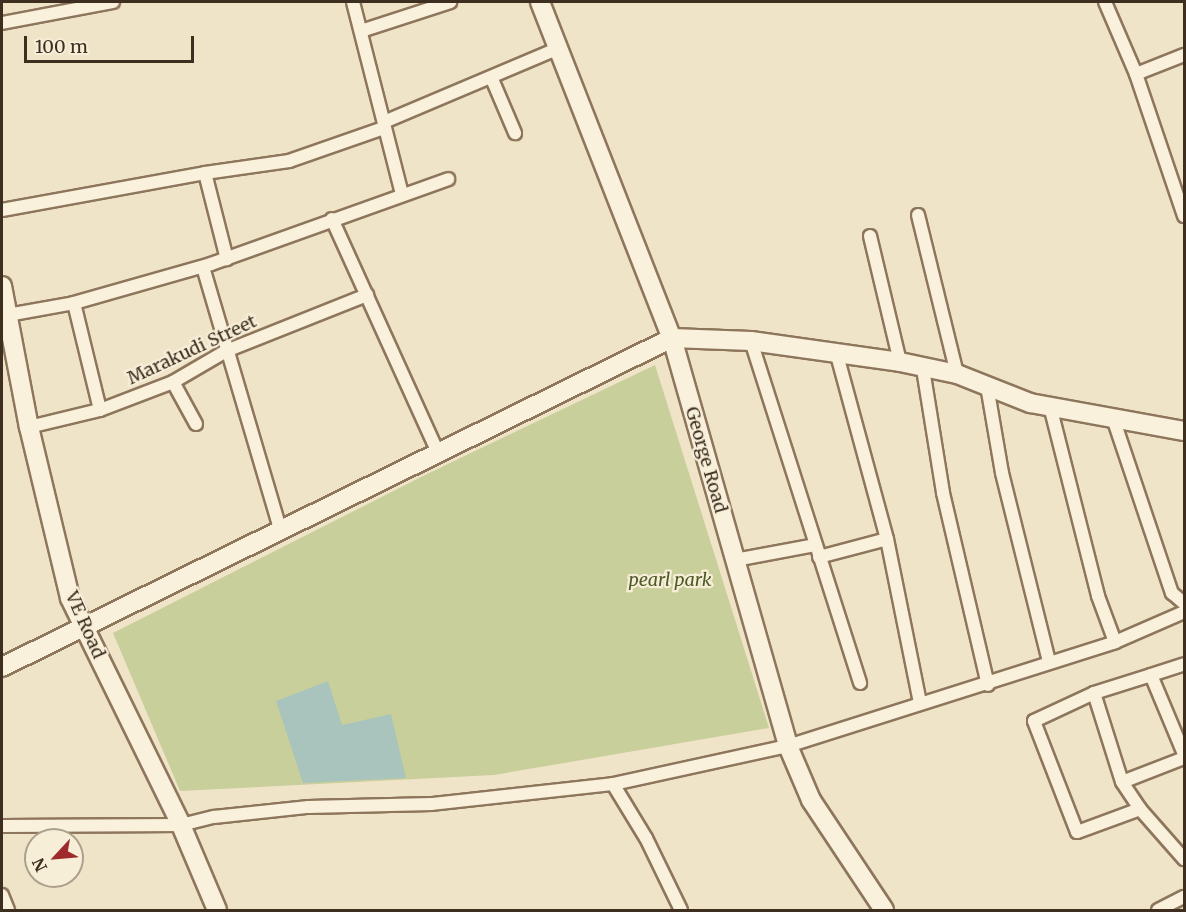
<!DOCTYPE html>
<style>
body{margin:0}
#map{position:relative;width:1186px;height:912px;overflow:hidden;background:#f0e4c8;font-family:Merriweather,serif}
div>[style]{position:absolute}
.green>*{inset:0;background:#c9cf9b}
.water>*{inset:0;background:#a9c4bc}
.roads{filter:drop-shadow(2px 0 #8d765c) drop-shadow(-2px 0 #8d765c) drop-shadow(0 2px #8d765c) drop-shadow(0 -2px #8d765c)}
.street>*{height:12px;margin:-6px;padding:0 6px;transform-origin:6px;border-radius:6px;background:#faf1dc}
.secondary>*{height:18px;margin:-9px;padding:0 9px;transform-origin:9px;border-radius:9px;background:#faf1dc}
span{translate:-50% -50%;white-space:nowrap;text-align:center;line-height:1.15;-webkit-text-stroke:4.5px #f7eed8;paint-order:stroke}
.street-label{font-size:18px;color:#3d2e20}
.park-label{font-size:18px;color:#4d5a26;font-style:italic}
.frame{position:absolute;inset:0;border:3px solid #3d2e20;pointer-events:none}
.north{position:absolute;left:24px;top:828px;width:60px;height:60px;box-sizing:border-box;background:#f7eed8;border:2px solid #ada18e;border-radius:50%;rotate:244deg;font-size:16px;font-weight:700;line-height:24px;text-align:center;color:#3d2e20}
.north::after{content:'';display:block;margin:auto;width:21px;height:27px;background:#9e2a2b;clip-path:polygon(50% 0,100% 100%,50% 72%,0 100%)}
.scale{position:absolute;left:24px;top:36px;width:170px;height:27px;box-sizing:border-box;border:3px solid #3d2e20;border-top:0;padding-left:8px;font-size:18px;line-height:21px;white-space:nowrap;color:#3d2e20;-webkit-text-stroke:4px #f7eed8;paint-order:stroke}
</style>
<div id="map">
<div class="green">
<i style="clip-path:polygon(655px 365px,769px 728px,494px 775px,180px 791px,113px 633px,425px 475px)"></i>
</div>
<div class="water">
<i style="clip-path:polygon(328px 681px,342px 725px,391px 714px,406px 778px,303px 783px,276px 701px)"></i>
</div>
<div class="roads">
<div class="street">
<i style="left:353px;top:2px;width:198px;rotate:75.7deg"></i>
<i style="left:1105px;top:2px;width:78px;rotate:66.7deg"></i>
<i style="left:1136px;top:74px;width:150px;rotate:71.3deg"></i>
<i style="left:2px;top:23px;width:113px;rotate:-10.7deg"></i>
<i style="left:361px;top:31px;width:94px;rotate:-18deg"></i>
<i style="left:1136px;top:74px;width:52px;rotate:-21.6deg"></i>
<i style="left:492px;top:79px;width:59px;rotate:66.9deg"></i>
<i style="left:384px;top:122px;width:188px;rotate:-22.9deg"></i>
<i style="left:205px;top:173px;width:85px;rotate:-8.1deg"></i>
<i style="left:289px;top:161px;width:101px;rotate:-19.2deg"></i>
<i style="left:2px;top:210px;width:206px;rotate:-10.3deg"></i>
<i style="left:205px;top:173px;width:89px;rotate:75.7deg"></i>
<i style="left:918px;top:215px;width:164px;rotate:76.2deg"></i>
<i style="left:332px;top:219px;width:257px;rotate:65.6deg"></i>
<i style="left:870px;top:236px;width:130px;rotate:76.6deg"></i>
<i style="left:203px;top:267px;width:273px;rotate:73.6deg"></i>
<i style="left:74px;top:303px;width:110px;rotate:76.3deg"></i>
<i style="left:2px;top:316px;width:73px;rotate:-10.2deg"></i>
<i style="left:74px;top:303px;width:142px;rotate:-15.9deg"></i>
<i style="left:211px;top:264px;width:252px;rotate:-19.7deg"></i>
<i style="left:751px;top:341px;width:359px;rotate:72.3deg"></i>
<i style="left:837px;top:355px;width:191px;rotate:74.8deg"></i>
<i style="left:887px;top:539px;width:166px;rotate:78.6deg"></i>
<i style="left:923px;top:369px;width:126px;rotate:80.8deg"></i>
<i style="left:943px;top:493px;width:197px;rotate:76.8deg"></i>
<i style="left:173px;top:382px;width:48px;rotate:61.3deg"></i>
<i style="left:987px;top:386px;width:88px;rotate:80.2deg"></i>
<i style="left:1002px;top:473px;width:195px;rotate:76deg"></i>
<i style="left:1050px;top:406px;width:196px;rotate:75.8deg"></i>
<i style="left:1098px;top:596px;width:49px;rotate:69.7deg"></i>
<i style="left:1113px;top:418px;width:185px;rotate:71.4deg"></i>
<i style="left:1172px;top:593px;width:16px;rotate:40deg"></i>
<i style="left:29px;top:427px;width:73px;rotate:-13.5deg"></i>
<i style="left:100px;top:410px;width:78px;rotate:-21deg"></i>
<i style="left:173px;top:382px;width:61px;rotate:-30.3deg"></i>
<i style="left:226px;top:351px;width:152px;rotate:-21.7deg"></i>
<i style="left:819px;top:557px;width:70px;rotate:-14.8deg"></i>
<i style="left:735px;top:560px;width:81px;rotate:-10.6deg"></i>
<i style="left:1151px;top:675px;width:35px;rotate:-18deg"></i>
<i style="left:1094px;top:693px;width:93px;rotate:72.5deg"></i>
<i style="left:1184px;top:758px;width:66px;rotate:158.8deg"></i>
<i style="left:1122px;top:782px;width:32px;rotate:56deg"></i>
<i style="left:1140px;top:809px;width:67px;rotate:48.7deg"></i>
<i style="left:613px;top:784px;width:63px;rotate:58.6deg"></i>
<i style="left:646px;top:838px;width:80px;rotate:64.1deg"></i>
<i style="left:1140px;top:809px;width:67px;rotate:159.9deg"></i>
<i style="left:1077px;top:832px;width:119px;rotate:-111.2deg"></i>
<i style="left:1034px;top:721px;width:66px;rotate:-25deg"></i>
<i style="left:1094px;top:693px;width:60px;rotate:-17.5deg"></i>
<i style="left:1151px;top:675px;width:86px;rotate:67.3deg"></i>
<i style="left:2px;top:826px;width:179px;rotate:-0.3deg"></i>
<i style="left:181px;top:825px;width:34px;rotate:-14deg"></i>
<i style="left:214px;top:817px;width:95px;rotate:-6.1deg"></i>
<i style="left:308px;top:807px;width:124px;rotate:-1.4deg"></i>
<i style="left:432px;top:804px;width:182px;rotate:-6.3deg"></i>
<i style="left:613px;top:784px;width:179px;rotate:-12.3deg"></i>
<i style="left:788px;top:746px;width:343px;rotate:-17.6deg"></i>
<i style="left:1115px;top:642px;width:75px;rotate:-23.5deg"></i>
<i style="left:2px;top:895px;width:16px;rotate:68deg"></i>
<i style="left:1158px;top:910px;width:29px;rotate:-27deg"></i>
</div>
<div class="secondary">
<i style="left:540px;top:2px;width:361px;rotate:68.6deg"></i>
<i style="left:672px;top:338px;width:424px;rotate:74.1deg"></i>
<i style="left:788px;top:746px;width:59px;rotate:66.9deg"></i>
<i style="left:811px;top:800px;width:132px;rotate:56.4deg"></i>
<i style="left:2px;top:286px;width:144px;rotate:79.2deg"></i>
<i style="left:29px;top:427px;width:176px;rotate:76.5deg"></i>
<i style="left:70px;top:598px;width:253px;rotate:63.9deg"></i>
<i style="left:181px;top:825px;width:92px;rotate:67deg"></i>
<i style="left:2px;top:667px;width:746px;rotate:-26.15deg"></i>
<i style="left:672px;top:338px;width:79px;rotate:2.2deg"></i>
<i style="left:751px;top:341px;width:150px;rotate:8deg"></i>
<i style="left:900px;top:362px;width:58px;rotate:11.9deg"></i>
<i style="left:957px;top:374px;width:79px;rotate:21.7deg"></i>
<i style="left:1030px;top:403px;width:157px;rotate:10.3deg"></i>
</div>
</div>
<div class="street-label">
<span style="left:192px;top:350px;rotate:-25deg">Marakudi Street</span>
<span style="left:706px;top:460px;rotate:74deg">George Road</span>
<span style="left:85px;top:625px;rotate:66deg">VE Road</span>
</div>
<div class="park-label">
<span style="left:670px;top:580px">pearl park</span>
</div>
<div class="frame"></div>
<div class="north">N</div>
<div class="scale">100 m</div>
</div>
